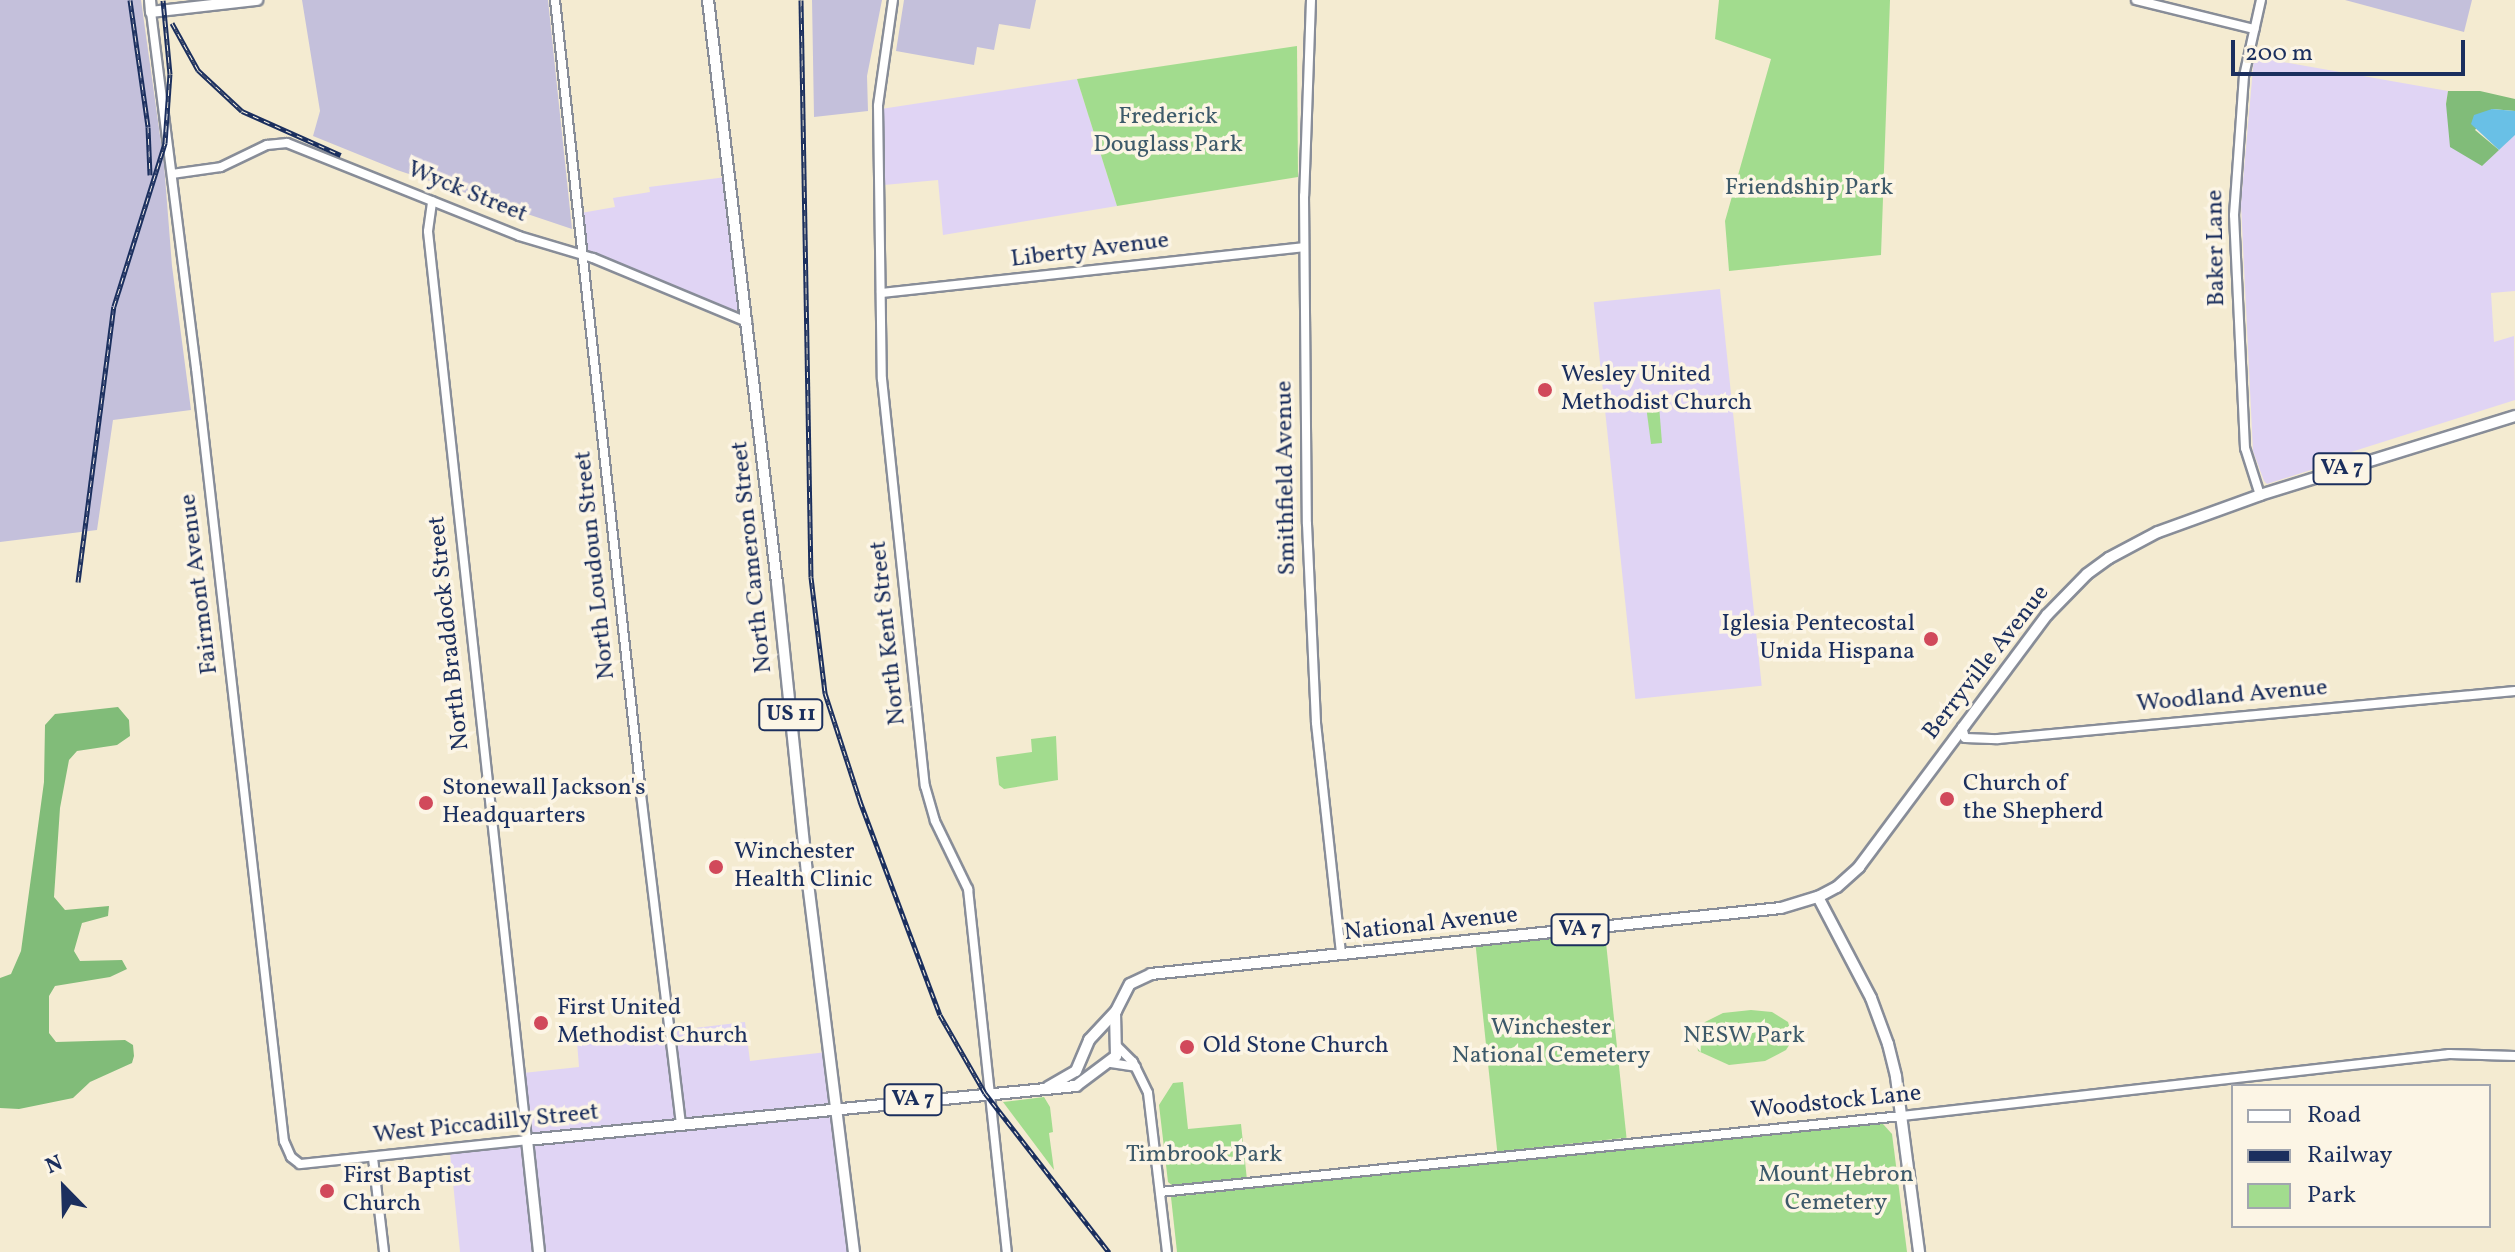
<!DOCTYPE html>
<style>
body{margin:0}
#map{position:relative;width:2515px;height:1252px;overflow:hidden;background:#f4ebd1;font-family:Vollkorn,serif}
div>[style]{position:absolute}
.built>*{inset:0;background:#e0d4f4;transform-origin:0 0}
.industrial>*{inset:0;background:#c4c0db}
.green>*{inset:0;background:#a2dc8e;transform-origin:0 0}
.forest>*{inset:0;background:#81bc79}
.water>*{inset:0;background:#69c0e6}
.roads{filter:drop-shadow(2px 0 #888d98) drop-shadow(-2px 0 #888d98) drop-shadow(0 2px #888d98) drop-shadow(0 -2px #888d98)}
.minor>*{height:8px;margin:-4px;padding:0 4px;transform-origin:4px;border-radius:4px;background:#fff}
.major>*{height:10px;margin:-5px;padding:0 5px;transform-origin:5px;border-radius:5px;background:#fff}
.rail>*{height:5px;margin-top:-2.5px;transform-origin:0;background:repeating-linear-gradient(90deg,#fcf5e5 0 6px,#1b2f5e 0 12px);box-sizing:border-box;border-block:2px solid #1b2f5e}
.dots>*{width:22px;height:22px;translate:-50% -50%;box-sizing:border-box;border:4px solid #fcf5e5;border-radius:50%}
span{translate:-50% -50%;white-space:nowrap;text-align:center;line-height:1.15;-webkit-text-stroke:7px #fcf5e5;paint-order:stroke}
.shield-label span{padding:2px 6px;background:#fcf5e5;border:2px solid;border-radius:6px;-webkit-text-stroke-width:0}
.shield-label{font-size:22px;color:#1b2f5e;font-weight:700}
.park-label{font-size:24px;color:#3d5a6a}
.street-label{font-size:24px;color:#1b2f5e}
.poi-label{font-size:24px;color:#1b2f5e}
.left{translate:0 -50%;text-align:left}
.right{translate:-100% -50%;text-align:right}
.legend{position:absolute;left:2231px;top:1084px;width:260px;height:144px;box-sizing:border-box;background:#fcf5e5;border:2px solid #a2a6af;margin:0;padding:10px 14px;list-style:none;font-size:24px;color:#1b2f5e}
.legend li{display:flex;align-items:center;gap:16px;height:40px}
.legend b{width:40px;border:2px solid #a2a6af}
.north{position:absolute;left:24px;top:1148px;width:80px;height:80px;-webkit-text-stroke:6px #fcf5e5;paint-order:stroke;rotate:337deg;font-size:22px;font-weight:700;line-height:32px;text-align:center;color:#1b2f5e}
.north::after{content:'';display:block;margin:auto;width:28px;height:36px;background:#1b2f5e;clip-path:polygon(50% 0,100% 100%,50% 72%,0 100%)}
.scale{position:absolute;left:2231px;top:40px;width:234px;height:36px;box-sizing:border-box;border:4px solid #1b2f5e;border-top:0;padding-left:10px;font-size:24px;line-height:28px;white-space:nowrap;color:#1b2f5e;-webkit-text-stroke:6px #fcf5e5;paint-order:stroke}
</style>
<div id="map">
<div class="built">
<i style="clip-path:polygon(2254px 57px,2448px 91px,2446px 104px,2481px 166px,2515px 135px,2515px 291px,2491px 293px,2494px 342px,2514px 336px,2515px 400px,2348px 453px,2348px 458px,2267px 484px,2264px 481px,2253px 451px,2241px 204px)"></i>
<i style="clip-path:polygon(1077px 79px,1117px 206px,943px 235px,938px 180px,884px 185px,881px 109px)"></i>
<i style="clip-path:polygon(726px 177px,740px 308px,734px 312px,588px 251px,581px 213px,615px 207px,613px 198px,650px 192px,649px 187px)"></i>
<i style="left:1720px;top:289px;width:399px;height:127px;rotate:84deg"></i>
<i style="clip-path:polygon(745px 1022px,750px 1061px,827px 1052px,850px 1252px,460px 1252px,450px 1153px,530px 1145px,523px 1073px,579px 1067px,577px 1042px)"></i>
</div>
<div class="industrial">
<i style="clip-path:polygon(0 0,141px 0,164px 164px,172px 266px,191px 410px,113px 420px,97px 530px,0 542px)"></i>
<i style="clip-path:polygon(302px 0,548px 0,572px 229px,397px 170px,313px 136px,320px 111px)"></i>
<i style="clip-path:polygon(812px 0,882px 0,867px 76px,868px 111px,814px 117px)"></i>
<i style="clip-path:polygon(904px 0,1036px 0,1030px 29px,999px 24px,994px 50px,977px 47px,974px 65px,896px 51px)"></i>
<i style="clip-path:polygon(2345px 0,2472px 0,2464px 32px)"></i>
</div>
<div class="green">
<i style="clip-path:polygon(1719px 0,1890px 0,1881px 255px,1729px 271px,1725px 221px,1771px 59px,1715px 39px)"></i>
<i style="clip-path:polygon(1297px 46px,1298px 177px,1117px 206px,1077px 79px)"></i>
<i style="clip-path:polygon(1659px 405px,1662px 443px,1651px 444px,1646px 406px)"></i>
<i style="clip-path:polygon(1056px 736px,1058px 780px,1004px 789px,999px 785px,996px 757px,1032px 752px,1031px 739px)"></i>
<i style="left:1605px;top:933px;width:206px;height:130px;rotate:84deg"></i>
<i style="clip-path:polygon(1751px 1010px,1772px 1012px,1788px 1022px,1793px 1039px,1786px 1050px,1765px 1061px,1729px 1065px,1698px 1051px,1695px 1033px,1705px 1022px,1723px 1013px)"></i>
<i style="clip-path:polygon(1183px 1082px,1188px 1129px,1241px 1124px,1247px 1180px,1174px 1187px,1168px 1182px,1159px 1105px,1173px 1083px)"></i>
<i style="clip-path:polygon(1044px 1097px,1050px 1107px,1053px 1132px,1049px 1133px,1054px 1170px,1003px 1102px)"></i>
<i style="clip-path:polygon(1867px 1123px,1883px 1124px,1892px 1134px,1907px 1252px,1177px 1252px,1171px 1197px)"></i>
</div>
<div class="forest">
<i style="clip-path:polygon(2448px 91px,2480px 91px,2515px 99px,2515px 111px,2492px 109px,2475px 130px,2499px 150px,2482px 166px,2450px 147px,2446px 104px)"></i>
<i style="clip-path:polygon(118px 707px,129px 720px,130px 736px,117px 745px,77px 751px,69px 760px,60px 808px,54px 897px,65px 910px,109px 906px,108px 916px,82px 923px,74px 951px,80px 961px,122px 960px,127px 969px,110px 977px,55px 986px,49px 996px,49px 1033px,56px 1042px,125px 1040px,133px 1045px,134px 1056px,132px 1063px,90px 1082px,73px 1098px,19px 1109px,0 1108px,0 978px,11px 974px,21px 951px,44px 782px,45px 725px,55px 714px)"></i>
</div>
<div class="water">
<i style="clip-path:polygon(2492px 109px,2515px 111px,2515px 135px,2499px 150px,2471px 124px,2474px 115px)"></i>
</div>
<div class="roads">
<div class="minor">
<i style="left:555px;top:0;width:799px;rotate:83.82deg"></i>
<i style="left:641px;top:794px;width:332px;rotate:83.1deg"></i>
<i style="left:893px;top:0;width:107px;rotate:98.1deg"></i>
<i style="left:878px;top:106px;width:273px;rotate:89.2deg"></i>
<i style="left:882px;top:379px;width:409px;rotate:84deg"></i>
<i style="left:925px;top:786px;width:36px;rotate:74deg"></i>
<i style="left:935px;top:821px;width:76px;rotate:64.1deg"></i>
<i style="left:968px;top:889px;width:365px;rotate:83.9deg"></i>
<i style="left:1311px;top:0;width:196px;rotate:92deg"></i>
<i style="left:1304px;top:196px;width:328px;rotate:89.5deg"></i>
<i style="left:1307px;top:524px;width:199px;rotate:87.4deg"></i>
<i style="left:1316px;top:723px;width:233px;rotate:83.8deg"></i>
<i style="left:2136px;top:0;width:122px;rotate:13.8deg"></i>
<i style="left:151px;top:12px;width:359px;rotate:82.8deg"></i>
<i style="left:196px;top:368px;width:778px;rotate:83.51deg"></i>
<i style="left:284px;top:1141px;width:17px;rotate:66deg"></i>
<i style="left:291px;top:1157px;width:11px;rotate:38deg"></i>
<i style="left:300px;top:1164px;width:228px;rotate:-6deg"></i>
<i style="left:527px;top:1140px;width:914px;rotate:-96.22deg"></i>
<i style="left:428px;top:231px;width:30px;rotate:-82deg"></i>
<i style="left:172px;top:174px;width:49px;rotate:-8.1deg"></i>
<i style="left:221px;top:167px;width:51px;rotate:-25.6deg"></i>
<i style="left:267px;top:145px;width:20px;rotate:-6deg"></i>
<i style="left:287px;top:143px;width:250px;rotate:21.8deg"></i>
<i style="left:519px;top:236px;width:77px;rotate:16.6deg"></i>
<i style="left:593px;top:258px;width:167px;rotate:22.6deg"></i>
<i style="left:881px;top:293px;width:425px;rotate:-6.2deg"></i>
<i style="left:2260px;top:495px;width:49px;rotate:-107.7deg"></i>
<i style="left:2245px;top:448px;width:233px;rotate:-92.7deg"></i>
<i style="left:2234px;top:215px;width:139px;rotate:-85.9deg"></i>
<i style="left:2244px;top:76px;width:78px;rotate:-77.4deg"></i>
<i style="left:1962px;top:727px;width:11px;rotate:75deg"></i>
<i style="left:1965px;top:738px;width:33px;rotate:2deg"></i>
<i style="left:1998px;top:739px;width:519px;rotate:-5.3deg"></i>
<i style="left:1118px;top:1047px;width:21px;rotate:45deg"></i>
<i style="left:1133px;top:1062px;width:34px;rotate:64deg"></i>
<i style="left:1148px;top:1093px;width:160px;rotate:83.2deg"></i>
<i style="left:1111px;top:1063px;width:25px;rotate:9deg"></i>
<i style="left:373px;top:1158px;width:95px;rotate:83.3deg"></i>
<i style="left:1160px;top:1192px;width:746px;rotate:-5.85deg"></i>
<i style="left:1902px;top:1116px;width:551px;rotate:-6.47deg"></i>
<i style="left:2449px;top:1054px;width:66px;rotate:1.7deg"></i>
</div>
<div class="major">
<i style="left:150px;top:0;width:12px;rotate:85deg"></i>
<i style="left:151px;top:12px;width:107px;rotate:-6.5deg"></i>
<i style="left:708px;top:0;width:587px;rotate:83.25deg"></i>
<i style="left:777px;top:583px;width:302px;rotate:84.1deg"></i>
<i style="left:808px;top:883px;width:372px;rotate:82.9deg"></i>
<i style="left:1818px;top:897px;width:114px;rotate:62.3deg"></i>
<i style="left:1871px;top:998px;width:49px;rotate:69.7deg"></i>
<i style="left:1888px;top:1044px;width:34px;rotate:76deg"></i>
<i style="left:1896px;top:1077px;width:177px;rotate:82.5deg"></i>
<i style="left:1048px;top:1087px;width:32px;rotate:-30deg"></i>
<i style="left:1076px;top:1071px;width:34px;rotate:-67deg"></i>
<i style="left:1089px;top:1040px;width:40px;rotate:-47deg"></i>
<i style="left:1116px;top:1011px;width:30px;rotate:-63deg"></i>
<i style="left:1130px;top:984px;width:23px;rotate:-25deg"></i>
<i style="left:1151px;top:974px;width:633px;rotate:-5.98deg"></i>
<i style="left:1781px;top:908px;width:39px;rotate:-17deg"></i>
<i style="left:1818px;top:897px;width:21px;rotate:-28deg"></i>
<i style="left:1837px;top:887px;width:30px;rotate:-42deg"></i>
<i style="left:1859px;top:867px;width:314px;rotate:-53.3deg"></i>
<i style="left:2047px;top:615px;width:57px;rotate:-45.7deg"></i>
<i style="left:2087px;top:574px;width:27px;rotate:-36deg"></i>
<i style="left:2109px;top:558px;width:55px;rotate:-28deg"></i>
<i style="left:2158px;top:532px;width:109px;rotate:-19.9deg"></i>
<i style="left:2260px;top:495px;width:267px;rotate:-17.2deg"></i>
<i style="left:539px;top:1252px;width:113px;rotate:-96.1deg"></i>
<i style="left:527px;top:1140px;width:552px;rotate:-5.62deg"></i>
<i style="left:1076px;top:1086px;width:50px;rotate:-36.9deg"></i>
<i style="left:1116px;top:1056px;width:43px;rotate:-91.3deg"></i>
</div>
</div>
<div class="rail">
<i style="left:130px;top:0;width:128px;rotate:81.9deg"></i>
<i style="left:148px;top:127px;width:48px;rotate:87.6deg"></i>
<i style="left:801px;top:0;width:577px;rotate:89.01deg"></i>
<i style="left:811px;top:577px;width:117px;rotate:83.1deg"></i>
<i style="left:825px;top:693px;width:114px;rotate:72deg"></i>
<i style="left:860px;top:801px;width:228px;rotate:69.5deg"></i>
<i style="left:940px;top:1015px;width:90px;rotate:60deg"></i>
<i style="left:985px;top:1093px;width:202px;rotate:52.1deg"></i>
<i style="left:172px;top:23px;width:54px;rotate:61deg"></i>
<i style="left:198px;top:70px;width:60px;rotate:43deg"></i>
<i style="left:242px;top:111px;width:108px;rotate:24deg"></i>
<i style="left:78px;top:582px;width:278px;rotate:-82.6deg"></i>
<i style="left:114px;top:306px;width:171px;rotate:-72.6deg"></i>
<i style="left:165px;top:143px;width:69px;rotate:-85.9deg"></i>
<i style="left:170px;top:74px;width:74px;rotate:-95.4deg"></i>
</div>
<div class="dots">
<i style="left:1545px;top:390px;background:#d1495b"></i>
<i style="left:1931px;top:639px;background:#d1495b"></i>
<i style="left:1947px;top:799px;background:#d1495b"></i>
<i style="left:426px;top:803px;background:#d1495b"></i>
<i style="left:716px;top:867px;background:#d1495b"></i>
<i style="left:541px;top:1023px;background:#d1495b"></i>
<i style="left:1187px;top:1047px;background:#d1495b"></i>
<i style="left:327px;top:1191px;background:#d1495b"></i>
</div>
<div class="shield-label">
<span style="left:2342px;top:469px">VA 7</span>
<span style="left:791px;top:715px">US 11</span>
<span style="left:1580px;top:930px">VA 7</span>
<span style="left:913px;top:1100px">VA 7</span>
</div>
<div class="park-label">
<span style="left:1168px;top:132px">Frederick<br>Douglass Park</span>
<span style="left:1809px;top:189px">Friendship Park</span>
<span style="left:1551px;top:1043px">Winchester<br>National Cemetery</span>
<span style="left:1744px;top:1037px">NESW Park</span>
<span style="left:1204px;top:1156px">Timbrook Park</span>
<span style="left:1836px;top:1190px">Mount Hebron<br>Cemetery</span>
</div>
<div class="street-label">
<span style="left:467px;top:193px;rotate:22deg">Wyck Street</span>
<span style="left:2217px;top:248px;rotate:-91deg">Baker Lane</span>
<span style="left:1090px;top:251px;rotate:-7deg">Liberty Avenue</span>
<span style="left:1287px;top:478px;rotate:-91deg">Smithfield Avenue</span>
<span style="left:753px;top:557px;rotate:-96deg">North Cameron Street</span>
<span style="left:596px;top:565px;rotate:-96deg">North Loudoun Street</span>
<span style="left:200px;top:584px;rotate:-97deg">Fairmont Avenue</span>
<span style="left:450px;top:633px;rotate:-96deg">North Braddock Street</span>
<span style="left:889px;top:633px;rotate:-96deg">North Kent Street</span>
<span style="left:1987px;top:663px;rotate:-52deg">Berryville Avenue</span>
<span style="left:2232px;top:697px;rotate:-5deg">Woodland Avenue</span>
<span style="left:1431px;top:925px;rotate:-6deg">National Avenue</span>
<span style="left:1836px;top:1103px;rotate:-6deg">Woodstock Lane</span>
<span style="left:486px;top:1125px;rotate:-6deg">West Piccadilly Street</span>
</div>
<div class="poi-label">
<span class="left" style="left:1561px;top:390px">Wesley United<br>Methodist Church</span>
<span class="right" style="left:1915px;top:639px">Iglesia Pentecostal<br>Unida Hispana</span>
<span class="left" style="left:1963px;top:799px">Church of<br>the Shepherd</span>
<span class="left" style="left:442px;top:803px">Stonewall Jackson's<br>Headquarters</span>
<span class="left" style="left:734px;top:867px">Winchester<br>Health Clinic</span>
<span class="left" style="left:557px;top:1023px">First United<br>Methodist Church</span>
<span class="left" style="left:1203px;top:1047px">Old Stone Church</span>
<span class="left" style="left:343px;top:1191px">First Baptist<br>Church</span>
</div>
<ul class="legend">
<li><b style="height:10px;background:#fff"></b>Road</li>
<li><b style="height:10px;background:#1b2f5e"></b>Railway</li>
<li><b style="height:22px;background:#a2dc8e"></b>Park</li>
</ul>
<div class="north">N</div>
<div class="scale">200 m</div>
</div>
